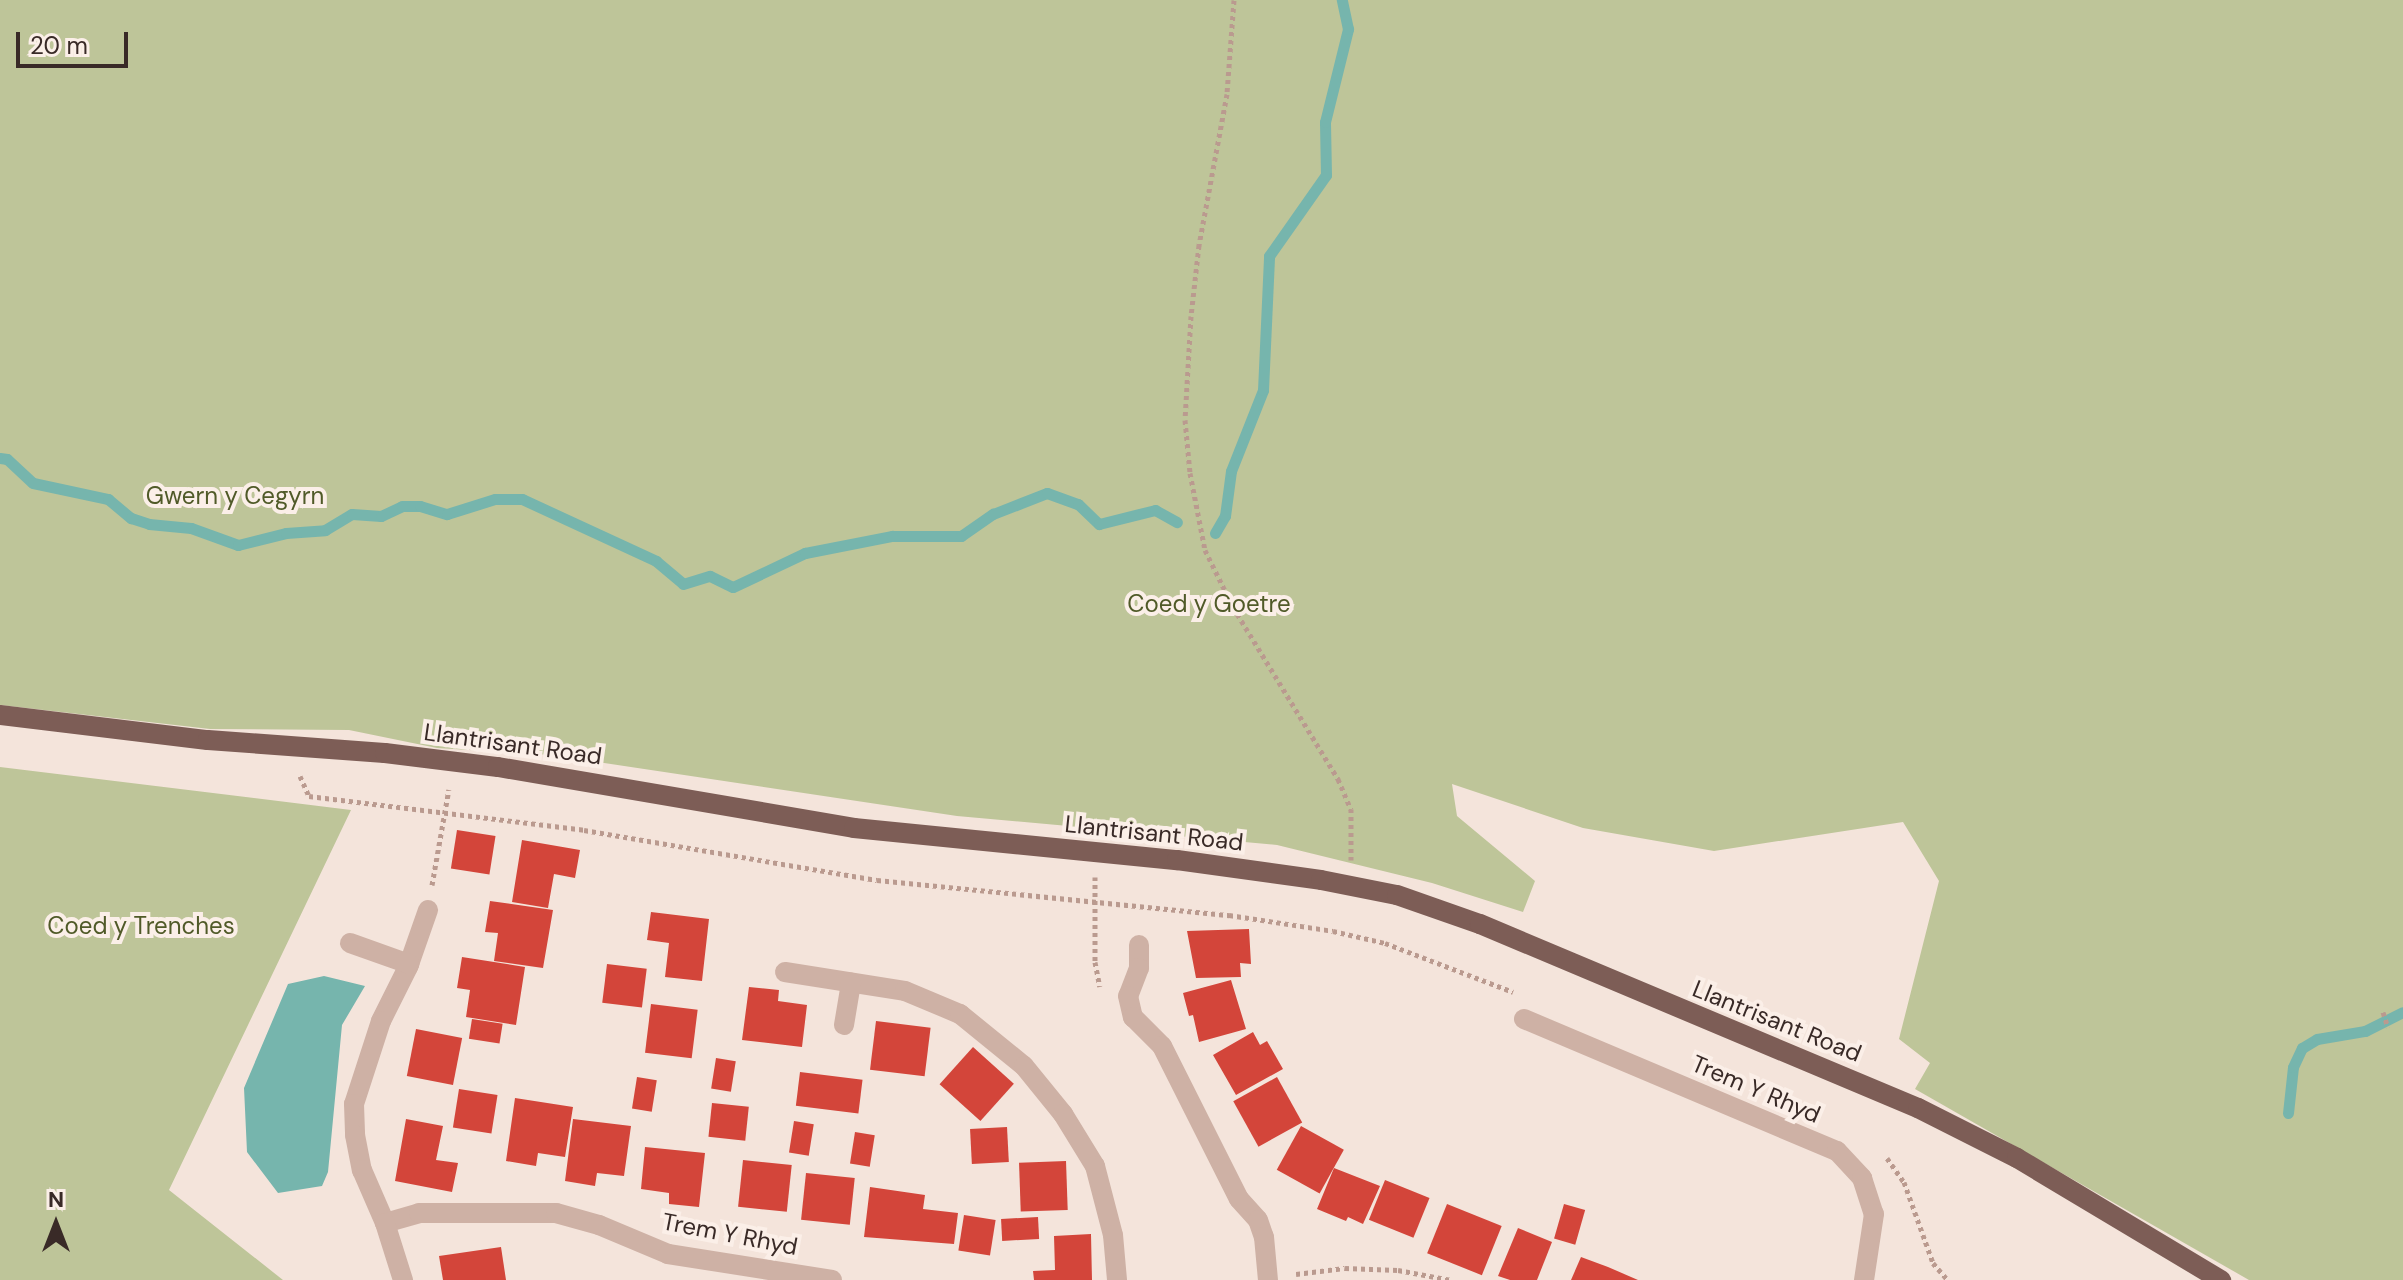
<!DOCTYPE html>
<style>
body{margin:0}
#map{position:relative;width:2403px;height:1280px;overflow:hidden;background:#f4e4db;font-family:"DM Sans",sans-serif}
div>[style]{position:absolute}
.green>*{inset:0;background:#bec599}
.water>*{inset:0;background:#76b5ad}
.stream>*{height:11px;margin:-5.5px;padding:0 5.5px;transform-origin:5.5px;border-radius:5.5px;background:#76b5ad}
.building>*{inset:0;background:#d3453a;transform-origin:0 0}
.path>*{height:5px;margin-top:-2.5px;transform-origin:0;background:repeating-linear-gradient(90deg,#ba9a8f 0 4px,transparent 0 8px)}
.lane>*{height:20px;margin:-10px;padding:0 10px;transform-origin:10px;border-radius:10px;background:#ceb1a5}
.street>*{height:20px;margin:-10px;padding:0 10px;transform-origin:10px;border-radius:10px;background:#ceb1a5}
.primary>*{height:20px;margin:-10px;padding:0 10px;transform-origin:10px;border-radius:10px;background:#7d5d56}
span{translate:-50% -50%;white-space:nowrap;text-align:center;line-height:1.15;-webkit-text-stroke:8px #fbefe8;paint-order:stroke}
.park-label{font-size:24px;color:#505a28}
.street-label{font-size:24px;color:#392a27}
.north{position:absolute;left:16px;top:1184px;width:80px;height:80px;-webkit-text-stroke:6px #fbefe8;paint-order:stroke;rotate:0deg;font-size:22px;font-weight:700;line-height:32px;text-align:center;color:#392a27}
.north::after{content:'';display:block;margin:auto;width:28px;height:36px;background:#392a27;clip-path:polygon(50% 0,100% 100%,50% 72%,0 100%)}
.scale{position:absolute;left:16px;top:32px;width:112px;height:36px;box-sizing:border-box;border:4px solid #392a27;border-top:0;padding-left:10px;font-size:24px;line-height:28px;white-space:nowrap;color:#392a27;-webkit-text-stroke:6px #fbefe8;paint-order:stroke}
</style>
<div id="map">
<div class="green">
<i style="clip-path:polygon(0 0,2403px 0,2403px 1280px,2249px 1280px,1915px 1089px,1930px 1063px,1899px 1039px,1939px 881px,1903px 822px,1714px 851px,1583px 828px,1452px 784px,1457px 816px,1535px 881px,1523px 912px,1432px 883px,1277px 845px,957px 816px,551px 755px,437px 748px,349px 730px,210px 729px,0 705px)"></i>
<i style="clip-path:polygon(0 767px,351px 810px,169px 1190px,283px 1280px,0 1280px)"></i>
</div>
<div class="water">
<i style="clip-path:polygon(324px 976px,365px 986px,342px 1025px,328px 1172px,322px 1186px,278px 1193px,247px 1152px,244px 1088px,288px 984px)"></i>
</div>
<div class="stream">
<i style="left:0;top:458px;width:7px;rotate:8deg"></i>
<i style="left:7px;top:459px;width:35px;rotate:43deg"></i>
<i style="left:33px;top:483px;width:77px;rotate:12deg"></i>
<i style="left:108px;top:499px;width:30px;rotate:40deg"></i>
<i style="left:131px;top:518px;width:19px;rotate:18deg"></i>
<i style="left:149px;top:524px;width:42px;rotate:5.4deg"></i>
<i style="left:191px;top:528px;width:50px;rotate:19.9deg"></i>
<i style="left:238px;top:545px;width:49px;rotate:-14deg"></i>
<i style="left:286px;top:533px;width:39px;rotate:-4deg"></i>
<i style="left:325px;top:530px;width:31px;rotate:-31deg"></i>
<i style="left:352px;top:514px;width:29px;rotate:4deg"></i>
<i style="left:381px;top:516px;width:23px;rotate:-25deg"></i>
<i style="left:402px;top:506px;width:18px"></i>
<i style="left:420px;top:506px;width:28px;rotate:17deg"></i>
<i style="left:447px;top:514px;width:50px;rotate:-17.4deg"></i>
<i style="left:495px;top:499px;width:27px"></i>
<i style="left:522px;top:499px;width:148px;rotate:24.8deg"></i>
<i style="left:656px;top:561px;width:35px;rotate:40deg"></i>
<i style="left:683px;top:584px;width:28px;rotate:-17deg"></i>
<i style="left:710px;top:576px;width:25px;rotate:26deg"></i>
<i style="left:733px;top:587px;width:80px;rotate:-25.3deg"></i>
<i style="left:805px;top:553px;width:89px;rotate:-11.1deg"></i>
<i style="left:892px;top:536px;width:69px"></i>
<i style="left:961px;top:536px;width:39px;rotate:-35deg"></i>
<i style="left:993px;top:514px;width:58px;rotate:-21.3deg"></i>
<i style="left:1047px;top:493px;width:33px;rotate:20deg"></i>
<i style="left:1078px;top:504px;width:29px;rotate:44deg"></i>
<i style="left:1099px;top:524px;width:58px;rotate:-14deg"></i>
<i style="left:1155px;top:510px;width:25px;rotate:29deg"></i>
<i style="left:1215px;top:533px;width:20px;rotate:-60deg"></i>
<i style="left:1225px;top:516px;width:45px;rotate:-82.4deg"></i>
<i style="left:1231px;top:471px;width:87px;rotate:-68.4deg"></i>
<i style="left:1263px;top:390px;width:134px;rotate:-87.4deg"></i>
<i style="left:1269px;top:256px;width:99px;rotate:-54.9deg"></i>
<i style="left:1326px;top:175px;width:53px;rotate:-91.1deg"></i>
<i style="left:1325px;top:122px;width:96px;rotate:-76.1deg"></i>
<i style="left:1348px;top:29px;width:30px;rotate:-102deg"></i>
<i style="left:2288px;top:1113px;width:46px;rotate:-83.8deg"></i>
<i style="left:2293px;top:1067px;width:21px;rotate:-65deg"></i>
<i style="left:2302px;top:1048px;width:17px;rotate:-31deg"></i>
<i style="left:2317px;top:1039px;width:49px;rotate:-9.5deg"></i>
<i style="left:2365px;top:1031px;width:42px;rotate:-26.6deg"></i>
</div>
<div class="building">
<i style="left:457px;top:830px;width:39px;height:39px;rotate:9deg"></i>
<i style="clip-path:polygon(522px 840px,580px 850px,575px 878px,554px 874px,548px 908px,512px 902px)"></i>
<i style="clip-path:polygon(490px 901px,553px 910px,543px 968px,494px 961px,498px 933px,485px 932px)"></i>
<i style="clip-path:polygon(651px 912px,709px 919px,702px 981px,665px 977px,669px 943px,647px 940px)"></i>
<i style="clip-path:polygon(1249px 929px,1251px 964px,1240px 963px,1241px 977px,1196px 978px,1187px 931px)"></i>
<i style="clip-path:polygon(462px 957px,525px 967px,516px 1025px,466px 1017px,470px 990px,457px 988px)"></i>
<i style="left:607px;top:964px;width:40px;height:39px;rotate:7deg"></i>
<i style="clip-path:polygon(1231px 980px,1246px 1029px,1199px 1042px,1193px 1015px,1189px 1016px,1183px 993px)"></i>
<i style="clip-path:polygon(749px 987px,779px 990px,778px 1001px,807px 1005px,802px 1047px,742px 1040px)"></i>
<i style="left:651px;top:1004px;width:47px;height:49px;rotate:7deg"></i>
<i style="left:472px;top:1019px;width:31px;height:20px;rotate:9deg"></i>
<i style="left:876px;top:1021px;width:55px;height:49px;rotate:7deg"></i>
<i style="left:416px;top:1029px;width:47px;height:48px;rotate:11deg"></i>
<i style="clip-path:polygon(1253px 1032px,1260px 1045px,1267px 1041px,1283px 1069px,1236px 1095px,1213px 1055px)"></i>
<i style="left:973px;top:1047px;width:55px;height:50px;rotate:42deg"></i>
<i style="left:716px;top:1058px;width:20px;height:31px;rotate:9deg"></i>
<i style="left:800px;top:1072px;width:63px;height:34px;rotate:7deg"></i>
<i style="left:637px;top:1077px;width:20px;height:32px;rotate:9deg"></i>
<i style="left:1277px;top:1077px;width:52px;height:50px;rotate:61deg"></i>
<i style="left:459px;top:1089px;width:39px;height:39px;rotate:9deg"></i>
<i style="clip-path:polygon(515px 1098px,573px 1107px,565px 1157px,538px 1153px,536px 1166px,506px 1161px)"></i>
<i style="left:712px;top:1103px;width:37px;height:34px;rotate:6deg"></i>
<i style="clip-path:polygon(406px 1119px,443px 1126px,436px 1160px,458px 1163px,452px 1192px,395px 1181px)"></i>
<i style="clip-path:polygon(573px 1119px,631px 1126px,624px 1176px,597px 1173px,595px 1186px,565px 1181px)"></i>
<i style="left:794px;top:1121px;width:20px;height:32px;rotate:9deg"></i>
<i style="left:1301px;top:1126px;width:49px;height:50px;rotate:29deg"></i>
<i style="left:1007px;top:1127px;width:35px;height:37px;rotate:87deg"></i>
<i style="left:855px;top:1132px;width:20px;height:32px;rotate:9deg"></i>
<i style="clip-path:polygon(645px 1147px,705px 1153px,699px 1207px,669px 1204px,669px 1193px,641px 1189px)"></i>
<i style="left:743px;top:1160px;width:49px;height:47px;rotate:6deg"></i>
<i style="left:1066px;top:1161px;width:49px;height:47px;rotate:88deg"></i>
<i style="clip-path:polygon(1334px 1168px,1380px 1186px,1363px 1224px,1348px 1217px,1346px 1221px,1317px 1209px)"></i>
<i style="left:806px;top:1173px;width:49px;height:47px;rotate:6deg"></i>
<i style="left:1385px;top:1180px;width:48px;height:43px;rotate:22deg"></i>
<i style="clip-path:polygon(870px 1187px,925px 1195px,923px 1209px,958px 1213px,954px 1244px,864px 1237px)"></i>
<i style="left:1447px;top:1204px;width:59px;height:53px;rotate:22deg"></i>
<i style="left:1564px;top:1204px;width:22px;height:36px;rotate:16deg"></i>
<i style="left:964px;top:1215px;width:32px;height:36px;rotate:9deg"></i>
<i style="left:1038px;top:1217px;width:22px;height:37px;rotate:87deg"></i>
<i style="clip-path:polygon(1518px 1228px,1552px 1242px,1537px 1280px,1510px 1280px,1498px 1276px)"></i>
<i style="clip-path:polygon(1091px 1234px,1092px 1280px,1034px 1280px,1033px 1271px,1055px 1270px,1054px 1236px)"></i>
<i style="clip-path:polygon(501px 1247px,506px 1280px,443px 1280px,439px 1256px)"></i>
<i style="clip-path:polygon(1581px 1257px,1608px 1267px,1638px 1280px,1571px 1280px)"></i>
</div>
<div class="path">
<i style="left:1234px;top:0;width:94px;rotate:94.3deg"></i>
<i style="left:1227px;top:94px;width:154px;rotate:100.5deg"></i>
<i style="left:1199px;top:245px;width:71px;rotate:96.4deg"></i>
<i style="left:1191px;top:316px;width:104px;rotate:93.3deg"></i>
<i style="left:1185px;top:420px;width:53px;rotate:84.6deg"></i>
<i style="left:1190px;top:473px;width:78px;rotate:79deg"></i>
<i style="left:1205px;top:550px;width:64px;rotate:63.8deg"></i>
<i style="left:1233px;top:607px;width:202px;rotate:58.6deg"></i>
<i style="left:1338px;top:779px;width:33px;rotate:67deg"></i>
<i style="left:1351px;top:809px;width:51px;rotate:90deg"></i>
<i style="left:300px;top:776px;width:22px;rotate:66deg"></i>
<i style="left:309px;top:796px;width:277px;rotate:7deg"></i>
<i style="left:584px;top:830px;width:297px;rotate:9.7deg"></i>
<i style="left:877px;top:880px;width:354px;rotate:5.7deg"></i>
<i style="left:1229px;top:915px;width:105px;rotate:8.7deg"></i>
<i style="left:1333px;top:931px;width:53px;rotate:13deg"></i>
<i style="left:1385px;top:943px;width:137px;rotate:20.9deg"></i>
<i style="left:1095px;top:877px;width:85px;rotate:90deg"></i>
<i style="left:1095px;top:962px;width:25px;rotate:79deg"></i>
<i style="left:432px;top:885px;width:97px;rotate:-80deg"></i>
<i style="left:2383px;top:1012px;width:16px;rotate:72deg"></i>
<i style="left:1887px;top:1158px;width:29px;rotate:55deg"></i>
<i style="left:1904px;top:1182px;width:86px;rotate:70.3deg"></i>
<i style="left:1933px;top:1263px;width:23px;rotate:49deg"></i>
<i style="left:1296px;top:1274px;width:49px;rotate:-7deg"></i>
<i style="left:1345px;top:1268px;width:53px;rotate:2.2deg"></i>
<i style="left:1398px;top:1270px;width:54px;rotate:10.7deg"></i>
</div>
<div class="lane">
<i style="left:1139px;top:945px;width:23px;rotate:90deg"></i>
<i style="left:1139px;top:968px;width:30px;rotate:111deg"></i>
<i style="left:1128px;top:996px;width:22px;rotate:77deg"></i>
<i style="left:1133px;top:1017px;width:41px;rotate:45deg"></i>
<i style="left:1162px;top:1046px;width:171px;rotate:63.3deg"></i>
</div>
<div class="street">
<i style="left:428px;top:910px;width:60px;rotate:109.3deg"></i>
<i style="left:408px;top:967px;width:60px;rotate:116.6deg"></i>
<i style="left:381px;top:1021px;width:87px;rotate:108deg"></i>
<i style="left:354px;top:1104px;width:31px;rotate:88deg"></i>
<i style="left:355px;top:1135px;width:36px;rotate:79deg"></i>
<i style="left:362px;top:1170px;width:58px;rotate:66.5deg"></i>
<i style="left:385px;top:1223px;width:35px;rotate:-16deg"></i>
<i style="left:419px;top:1213px;width:137px"></i>
<i style="left:556px;top:1213px;width:45px;rotate:15.6deg"></i>
<i style="left:599px;top:1225px;width:75px;rotate:22.8deg"></i>
<i style="left:668px;top:1254px;width:166px;rotate:9deg"></i>
<i style="left:350px;top:943px;width:63px;rotate:19.6deg"></i>
<i style="left:785px;top:972px;width:121px;rotate:9deg"></i>
<i style="left:905px;top:991px;width:60px;rotate:22.7deg"></i>
<i style="left:960px;top:1014px;width:82px;rotate:39.1deg"></i>
<i style="left:1024px;top:1066px;width:62px;rotate:50.9deg"></i>
<i style="left:1063px;top:1114px;width:61px;rotate:58.4deg"></i>
<i style="left:1095px;top:1166px;width:71px;rotate:75.4deg"></i>
<i style="left:1113px;top:1235px;width:45px;rotate:84.9deg"></i>
<i style="left:1524px;top:1019px;width:340px;rotate:22.9deg"></i>
<i style="left:1837px;top:1151px;width:37px;rotate:47deg"></i>
<i style="left:1862px;top:1178px;width:38px;rotate:72deg"></i>
<i style="left:1874px;top:1214px;width:67px;rotate:98.6deg"></i>
<i style="left:844px;top:1025px;width:43px;rotate:-80.5deg"></i>
<i style="left:1239px;top:1199px;width:28px;rotate:48deg"></i>
<i style="left:1258px;top:1220px;width:18px;rotate:71deg"></i>
<i style="left:1264px;top:1237px;width:43px;rotate:84.7deg"></i>
<i style="left:385px;top:1223px;width:60px;rotate:72.5deg"></i>
</div>
<div class="primary">
<i style="left:0;top:715px;width:209px;rotate:6.9deg"></i>
<i style="left:208px;top:740px;width:177px;rotate:4.2deg"></i>
<i style="left:385px;top:753px;width:114px;rotate:7.1deg"></i>
<i style="left:498px;top:767px;width:361px;rotate:9.7deg"></i>
<i style="left:854px;top:828px;width:325px;rotate:5.7deg"></i>
<i style="left:1177px;top:860px;width:145px;rotate:7.9deg"></i>
<i style="left:1321px;top:880px;width:77px;rotate:11.2deg"></i>
<i style="left:1397px;top:895px;width:88px;rotate:19.3deg"></i>
<i style="left:1480px;top:924px;width:475px;rotate:22.8deg"></i>
<i style="left:1918px;top:1108px;width:111px;rotate:26.8deg"></i>
<i style="left:2017px;top:1158px;width:238px;rotate:30.9deg"></i>
</div>
<div class="park-label">
<span style="left:235px;top:496px">Gwern y Cegyrn</span>
<span style="left:1209px;top:604px">Coed y Goetre</span>
<span style="left:141px;top:926px">Coed y Trenches</span>
</div>
<div class="street-label">
<span style="left:513px;top:744px;rotate:8deg">Llantrisant Road</span>
<span style="left:1154px;top:833px;rotate:6deg">Llantrisant Road</span>
<span style="left:1777px;top:1021px;rotate:22deg">Llantrisant Road</span>
<span style="left:1756px;top:1089px;rotate:23deg">Trem Y Rhyd</span>
<span style="left:730px;top:1234px;rotate:11deg">Trem Y Rhyd</span>
</div>
<div class="north">N</div>
<div class="scale">20 m</div>
</div>
